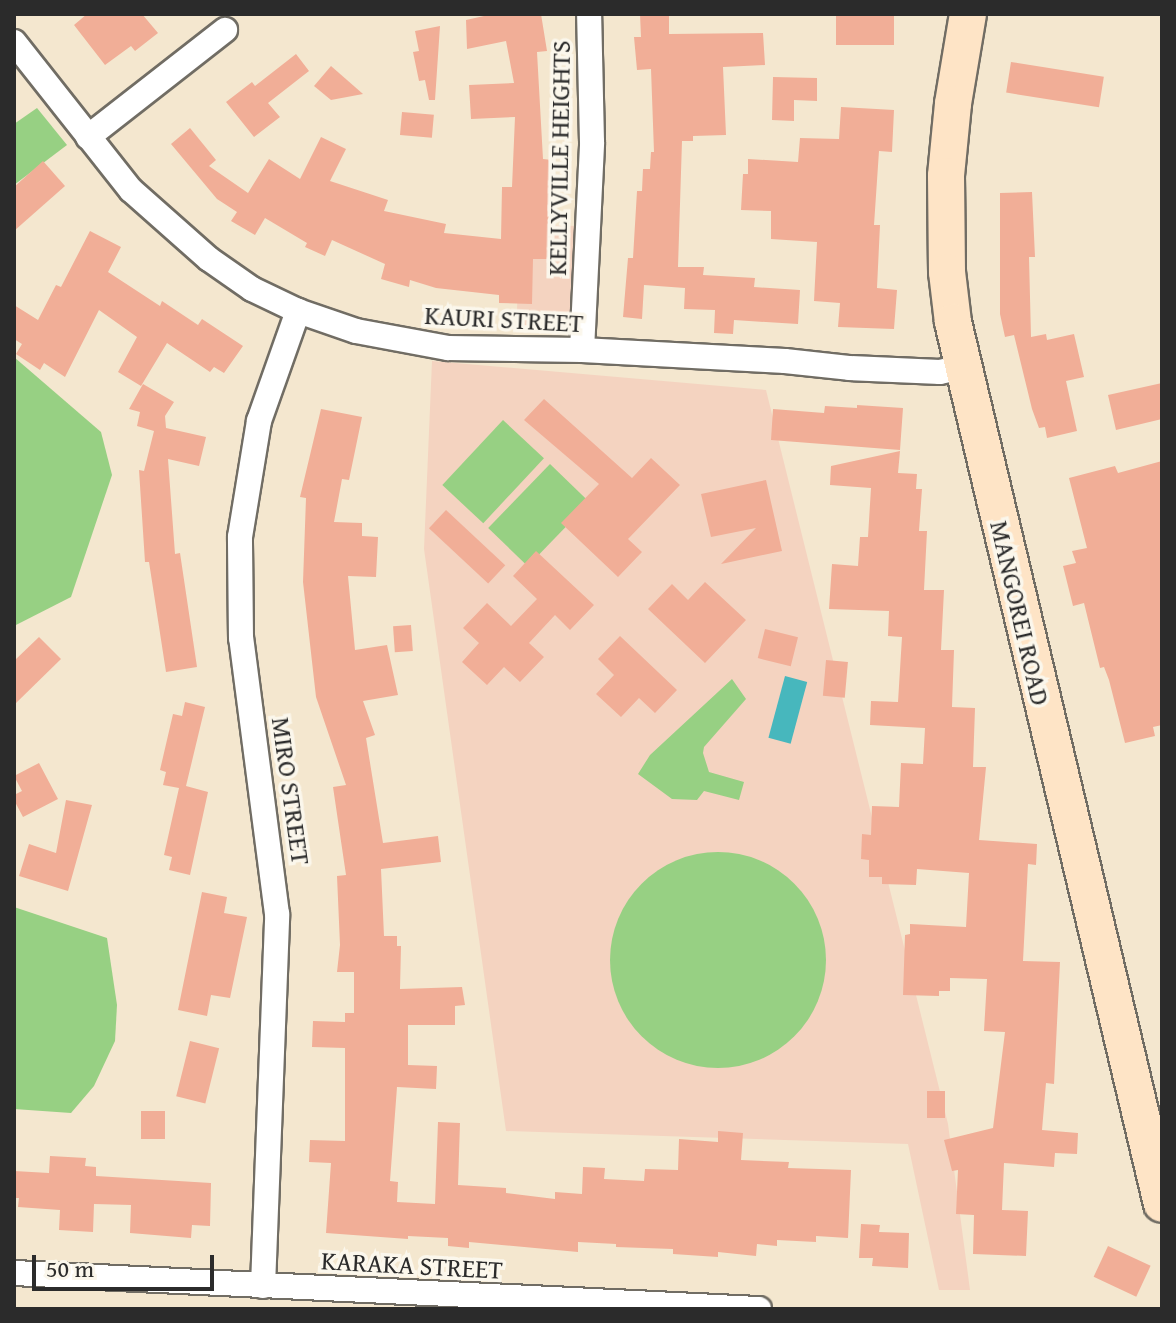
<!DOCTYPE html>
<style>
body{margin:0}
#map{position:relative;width:1176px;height:1323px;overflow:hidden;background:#f4e7cf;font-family:"Gentium Book Plus",serif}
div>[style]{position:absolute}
.built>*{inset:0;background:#f4d3c0;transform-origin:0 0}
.green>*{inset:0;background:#97d083;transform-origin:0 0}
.round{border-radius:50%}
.water>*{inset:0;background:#47b7bd;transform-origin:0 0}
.building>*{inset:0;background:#f1ae97;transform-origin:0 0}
.roads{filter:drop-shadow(2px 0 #716d64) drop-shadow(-2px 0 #716d64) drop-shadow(0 2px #716d64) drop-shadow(0 -2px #716d64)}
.street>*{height:24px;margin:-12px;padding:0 12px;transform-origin:12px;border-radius:12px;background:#fff}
.secondary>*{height:36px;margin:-18px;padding:0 18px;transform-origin:18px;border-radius:18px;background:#fee4c6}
span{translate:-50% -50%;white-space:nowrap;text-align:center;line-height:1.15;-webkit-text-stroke:7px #fbf7ec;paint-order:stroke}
.street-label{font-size:26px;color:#2b2b2b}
.frame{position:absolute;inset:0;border:16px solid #2b2b2b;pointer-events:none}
.scale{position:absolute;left:32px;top:1255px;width:182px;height:36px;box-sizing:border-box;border:4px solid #2b2b2b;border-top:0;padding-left:10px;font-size:24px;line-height:28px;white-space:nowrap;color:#2b2b2b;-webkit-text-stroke:6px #fbf7ec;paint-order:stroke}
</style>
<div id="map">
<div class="built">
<i style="left:520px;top:224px;width:70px;height:107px;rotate:2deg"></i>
<i style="clip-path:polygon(432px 361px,766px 390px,948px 1124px,970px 1290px,939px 1290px,908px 1144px,506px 1131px,424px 549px)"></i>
</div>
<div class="green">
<i style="clip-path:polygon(37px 108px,67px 145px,14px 185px,14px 124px)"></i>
<i style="clip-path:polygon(14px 357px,101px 432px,112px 475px,71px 597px,14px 626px)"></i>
<i style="left:503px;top:420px;width:56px;height:89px;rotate:43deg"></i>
<i style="left:550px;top:464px;width:55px;height:89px;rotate:44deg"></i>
<i style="clip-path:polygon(732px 679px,746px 699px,704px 747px,703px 753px,709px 772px,744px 782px,739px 800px,704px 791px,697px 800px,672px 799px,638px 774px,650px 755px)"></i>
<i class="round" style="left:610px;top:852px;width:216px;height:216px"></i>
<i style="clip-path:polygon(14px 907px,107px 938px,117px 1005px,115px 1041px,94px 1086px,71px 1113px,14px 1109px)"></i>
</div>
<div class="water">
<i style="left:785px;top:676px;width:23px;height:64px;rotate:15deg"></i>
</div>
<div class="building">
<i style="clip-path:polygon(87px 14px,142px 14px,158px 33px,135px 51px,131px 46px,105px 65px,74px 25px)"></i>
<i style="clip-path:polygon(493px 14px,541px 14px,547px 51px,537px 52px,543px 159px,552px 160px,551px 259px,533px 259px,532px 304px,499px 303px,499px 295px,436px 288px,410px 280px,409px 287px,381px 279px,385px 264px,332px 240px,325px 256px,305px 247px,307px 243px,265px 218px,255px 235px,231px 221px,237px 212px,217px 199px,171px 144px,190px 128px,216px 160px,209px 166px,248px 193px,269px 159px,300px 179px,321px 137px,346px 149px,330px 181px,388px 200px,384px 211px,446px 224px,444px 233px,501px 239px,502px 187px,512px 187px,515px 117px,471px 119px,469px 85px,514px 83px,506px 41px,467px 49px,466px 20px)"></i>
<i style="clip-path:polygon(640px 14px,669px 14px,669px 34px,763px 33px,765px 65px,723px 67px,726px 135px,693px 136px,693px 141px,682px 141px,678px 267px,704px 267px,703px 275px,755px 278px,754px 287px,800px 290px,798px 324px,734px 320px,733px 334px,714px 333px,715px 310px,684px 309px,685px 288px,644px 285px,642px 319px,623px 317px,628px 258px,633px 258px,637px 191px,642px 191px,643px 169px,650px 169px,651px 152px,654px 152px,651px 69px,637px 70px,634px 37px,641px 37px)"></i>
<i style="left:836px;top:14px;width:58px;height:31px"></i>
<i style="clip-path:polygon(440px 26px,435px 100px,429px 100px,425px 80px,419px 81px,413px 52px,419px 51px,415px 31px)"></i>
<i style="clip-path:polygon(296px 54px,309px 71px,268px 103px,280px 117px,254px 137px,226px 102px,252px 82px,255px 86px)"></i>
<i style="left:1011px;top:62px;width:94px;height:31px;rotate:9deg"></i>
<i style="clip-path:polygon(331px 66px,363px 94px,331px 100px,314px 86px)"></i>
<i style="clip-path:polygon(773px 77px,817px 78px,817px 101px,794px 100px,794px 121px,772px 120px)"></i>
<i style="clip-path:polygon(841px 107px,894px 110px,892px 152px,879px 151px,874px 225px,880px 225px,877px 288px,897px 290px,894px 329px,838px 327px,840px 303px,814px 301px,817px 242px,771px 239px,771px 211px,741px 210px,743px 174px,748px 174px,748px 159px,798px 162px,800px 138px,839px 139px)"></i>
<i style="left:402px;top:112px;width:32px;height:23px;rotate:5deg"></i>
<i style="clip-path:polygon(43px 161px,65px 186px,14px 231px,14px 187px)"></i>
<i style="clip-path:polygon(1032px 192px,1035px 257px,1029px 257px,1031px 337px,1046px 334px,1047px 340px,1074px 334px,1084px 377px,1066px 381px,1077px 431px,1047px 438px,1045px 427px,1039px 428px,1032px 409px,1014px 335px,1005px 337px,1000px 314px,1000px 193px)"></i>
<i style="clip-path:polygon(90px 231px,121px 247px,108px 272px,160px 306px,162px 301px,198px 325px,202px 319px,243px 346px,224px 373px,214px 367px,210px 372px,167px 343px,141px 386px,118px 372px,137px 337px,99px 310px,65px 377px,44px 363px,40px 370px,16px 354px,22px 344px,14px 339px,14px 305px,38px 320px,56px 285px,61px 287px)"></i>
<i style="clip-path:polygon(1162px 383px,1162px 419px,1116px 430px,1108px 395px)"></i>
<i style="clip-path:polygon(143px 384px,174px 402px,165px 416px,166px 428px,206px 437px,199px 466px,168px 459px,175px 554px,180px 553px,197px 667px,166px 672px,149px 562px,145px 562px,139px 470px,144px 471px,154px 431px,137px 426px,140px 412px,129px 409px)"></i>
<i style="clip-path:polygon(544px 399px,632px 478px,651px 458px,680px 485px,628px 539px,642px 552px,618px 577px,561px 523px,599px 484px,524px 420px)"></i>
<i style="clip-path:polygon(857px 405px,903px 408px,900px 450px,771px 440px,773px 409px,824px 413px,825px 406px,857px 408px)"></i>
<i style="clip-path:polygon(321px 409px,362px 417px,349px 480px,342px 479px,334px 522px,362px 523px,362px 536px,378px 537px,376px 577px,348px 576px,355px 650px,387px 645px,398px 695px,363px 701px,375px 735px,366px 738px,383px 843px,438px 836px,441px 862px,381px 869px,384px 936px,397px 936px,397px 946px,401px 946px,400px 989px,462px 987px,465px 1005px,455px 1006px,455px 1025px,408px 1025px,408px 1065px,437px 1066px,436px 1089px,397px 1087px,390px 1181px,398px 1182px,397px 1202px,435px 1204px,438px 1122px,460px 1123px,458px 1185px,506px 1188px,506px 1193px,555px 1199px,555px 1192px,582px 1194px,583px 1167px,605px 1168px,604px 1179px,644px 1181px,645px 1169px,678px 1170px,679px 1139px,718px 1142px,718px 1131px,743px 1133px,741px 1160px,789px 1162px,788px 1168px,851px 1170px,848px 1238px,816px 1236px,816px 1242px,777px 1240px,777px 1246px,757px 1244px,756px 1256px,718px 1252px,718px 1257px,673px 1254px,673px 1249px,616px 1247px,616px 1244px,578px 1242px,578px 1252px,469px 1242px,469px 1248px,448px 1246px,448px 1238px,408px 1236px,408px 1239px,326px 1233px,331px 1163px,309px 1162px,310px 1140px,345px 1141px,345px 1048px,312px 1047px,313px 1021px,345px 1022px,345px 1013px,354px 1013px,354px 972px,337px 972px,340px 945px,337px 876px,346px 875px,333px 787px,346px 785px,316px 697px,303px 582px,306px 498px,300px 497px)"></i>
<i style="clip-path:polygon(900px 451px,898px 473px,917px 474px,916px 489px,922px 489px,919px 531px,927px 531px,924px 590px,944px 590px,941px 650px,954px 650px,952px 707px,975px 708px,973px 767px,986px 767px,979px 840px,1037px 844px,1036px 865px,1028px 864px,1023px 961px,1060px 962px,1054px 1084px,1046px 1083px,1042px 1130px,1078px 1133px,1077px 1154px,1055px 1153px,1054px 1167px,1004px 1163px,1002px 1210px,1028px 1211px,1026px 1256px,973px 1254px,974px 1215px,956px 1214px,958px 1170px,952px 1171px,944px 1140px,993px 1128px,1005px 1032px,984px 1031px,987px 979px,950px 978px,950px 991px,939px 991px,939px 996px,903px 995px,905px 935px,910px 934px,910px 924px,966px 927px,969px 873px,917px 869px,916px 885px,882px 884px,882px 877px,869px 877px,869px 860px,861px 859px,862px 834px,871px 835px,872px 806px,899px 807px,901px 763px,923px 764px,925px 728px,870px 725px,871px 701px,898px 702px,902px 637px,888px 636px,889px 611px,829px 609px,832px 564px,858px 566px,860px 537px,868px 537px,871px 488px,830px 485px,831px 466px)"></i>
<i style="clip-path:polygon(1162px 461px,1162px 725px,1153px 727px,1155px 736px,1125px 743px,1109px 680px,1104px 667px,1100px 668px,1084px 603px,1073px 606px,1063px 566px,1076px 563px,1072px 551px,1087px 548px,1069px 478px,1115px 466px,1118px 473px)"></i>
<i style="clip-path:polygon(766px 480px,782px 551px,721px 564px,756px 528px,711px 537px,701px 494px)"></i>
<i style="left:446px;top:510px;width:81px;height:25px;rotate:43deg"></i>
<i style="clip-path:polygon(536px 551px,594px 605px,570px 630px,555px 615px,529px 643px,544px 657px,520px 682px,504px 667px,487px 685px,462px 662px,479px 643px,463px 628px,487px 603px,511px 626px,537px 599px,513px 576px)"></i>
<i style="clip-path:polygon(705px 582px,746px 620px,705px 663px,648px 609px,672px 584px,688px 600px)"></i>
<i style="left:411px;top:625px;width:26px;height:18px;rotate:86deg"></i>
<i style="left:765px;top:629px;width:34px;height:30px;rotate:14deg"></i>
<i style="clip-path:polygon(620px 636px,677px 690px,655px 713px,639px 698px,621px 717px,596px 694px,614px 675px,598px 659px)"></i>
<i style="clip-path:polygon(39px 637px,61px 659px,14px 705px,14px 661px)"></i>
<i style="left:826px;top:660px;width:22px;height:36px;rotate:5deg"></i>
<i style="clip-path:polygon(185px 702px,205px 707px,186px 786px,208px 792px,190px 875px,169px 870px,172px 857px,164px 855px,179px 788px,163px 785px,166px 772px,160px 770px,173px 714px,182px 716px)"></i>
<i style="clip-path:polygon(39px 763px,58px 799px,23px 817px,14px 800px,14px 795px,22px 791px,14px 776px)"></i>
<i style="clip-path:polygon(66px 800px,92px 805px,68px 891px,19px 876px,29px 844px,56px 853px)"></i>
<i style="clip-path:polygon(202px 892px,227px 897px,224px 913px,247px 917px,230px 998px,211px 995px,207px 1016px,178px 1010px)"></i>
<i style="left:190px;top:1041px;width:30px;height:57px;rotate:14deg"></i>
<i style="left:927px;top:1091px;width:18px;height:27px"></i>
<i style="left:141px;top:1111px;width:24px;height:28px"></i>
<i style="clip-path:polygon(50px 1156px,86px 1158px,85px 1166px,96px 1167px,96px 1176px,211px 1183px,210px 1226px,192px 1225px,191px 1238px,130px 1233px,131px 1205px,94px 1204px,93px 1232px,59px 1230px,60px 1210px,18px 1207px,19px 1198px,14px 1198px,14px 1171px,49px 1173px)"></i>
<i style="clip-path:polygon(861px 1224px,880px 1225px,879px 1232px,909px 1233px,908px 1268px,872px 1266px,873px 1258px,859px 1258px)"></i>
<i style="left:1108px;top:1246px;width:47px;height:34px;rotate:25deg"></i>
</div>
<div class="roads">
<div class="street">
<i style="left:14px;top:42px;width:189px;rotate:51.7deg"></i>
<i style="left:131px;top:190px;width:104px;rotate:41.5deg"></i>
<i style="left:209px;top:259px;width:52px;rotate:34.9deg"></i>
<i style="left:252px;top:289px;width:51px;rotate:25.6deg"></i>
<i style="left:298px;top:311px;width:61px;rotate:19deg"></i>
<i style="left:356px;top:331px;width:94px;rotate:10.5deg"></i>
<i style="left:448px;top:348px;width:134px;rotate:0.9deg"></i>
<i style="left:582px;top:350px;width:203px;rotate:3.1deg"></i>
<i style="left:785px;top:361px;width:64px;rotate:6.2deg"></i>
<i style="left:849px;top:368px;width:91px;rotate:2.5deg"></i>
<i style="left:940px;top:372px;width:23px;rotate:-13deg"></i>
<i style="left:88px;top:137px;width:174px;rotate:-38deg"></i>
<i style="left:582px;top:350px;width:208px;rotate:-87.2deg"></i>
<i style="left:592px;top:142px;width:128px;rotate:-91.3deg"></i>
<i style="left:14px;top:1273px;width:746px;rotate:2.77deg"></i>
<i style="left:263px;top:1286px;width:372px;rotate:-87.8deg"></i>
<i style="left:277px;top:914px;width:278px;rotate:-97.4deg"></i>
<i style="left:241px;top:638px;width:101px;rotate:-90.6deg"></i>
<i style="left:240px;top:537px;width:118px;rotate:-80.7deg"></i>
<i style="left:259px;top:421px;width:117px;rotate:-70.5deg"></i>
</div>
<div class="secondary">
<i style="left:968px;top:14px;width:91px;rotate:99.5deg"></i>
<i style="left:953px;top:104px;width:72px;rotate:95.6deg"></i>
<i style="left:946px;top:176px;width:96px;rotate:89.4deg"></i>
<i style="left:947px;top:272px;width:50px;rotate:83.2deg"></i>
<i style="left:953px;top:322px;width:906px;rotate:76.67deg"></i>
</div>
</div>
<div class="street-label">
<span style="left:559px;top:158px;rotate:-89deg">KELLYVILLE HEIGHTS</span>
<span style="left:504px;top:319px;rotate:3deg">KAURI STREET</span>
<span style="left:1020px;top:613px;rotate:77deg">MANGOREI ROAD</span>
<span style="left:291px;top:791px;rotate:82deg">MIRO STREET</span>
<span style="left:412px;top:1265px;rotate:3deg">KARAKA STREET</span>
</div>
<div class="frame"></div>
<div class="scale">50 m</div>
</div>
